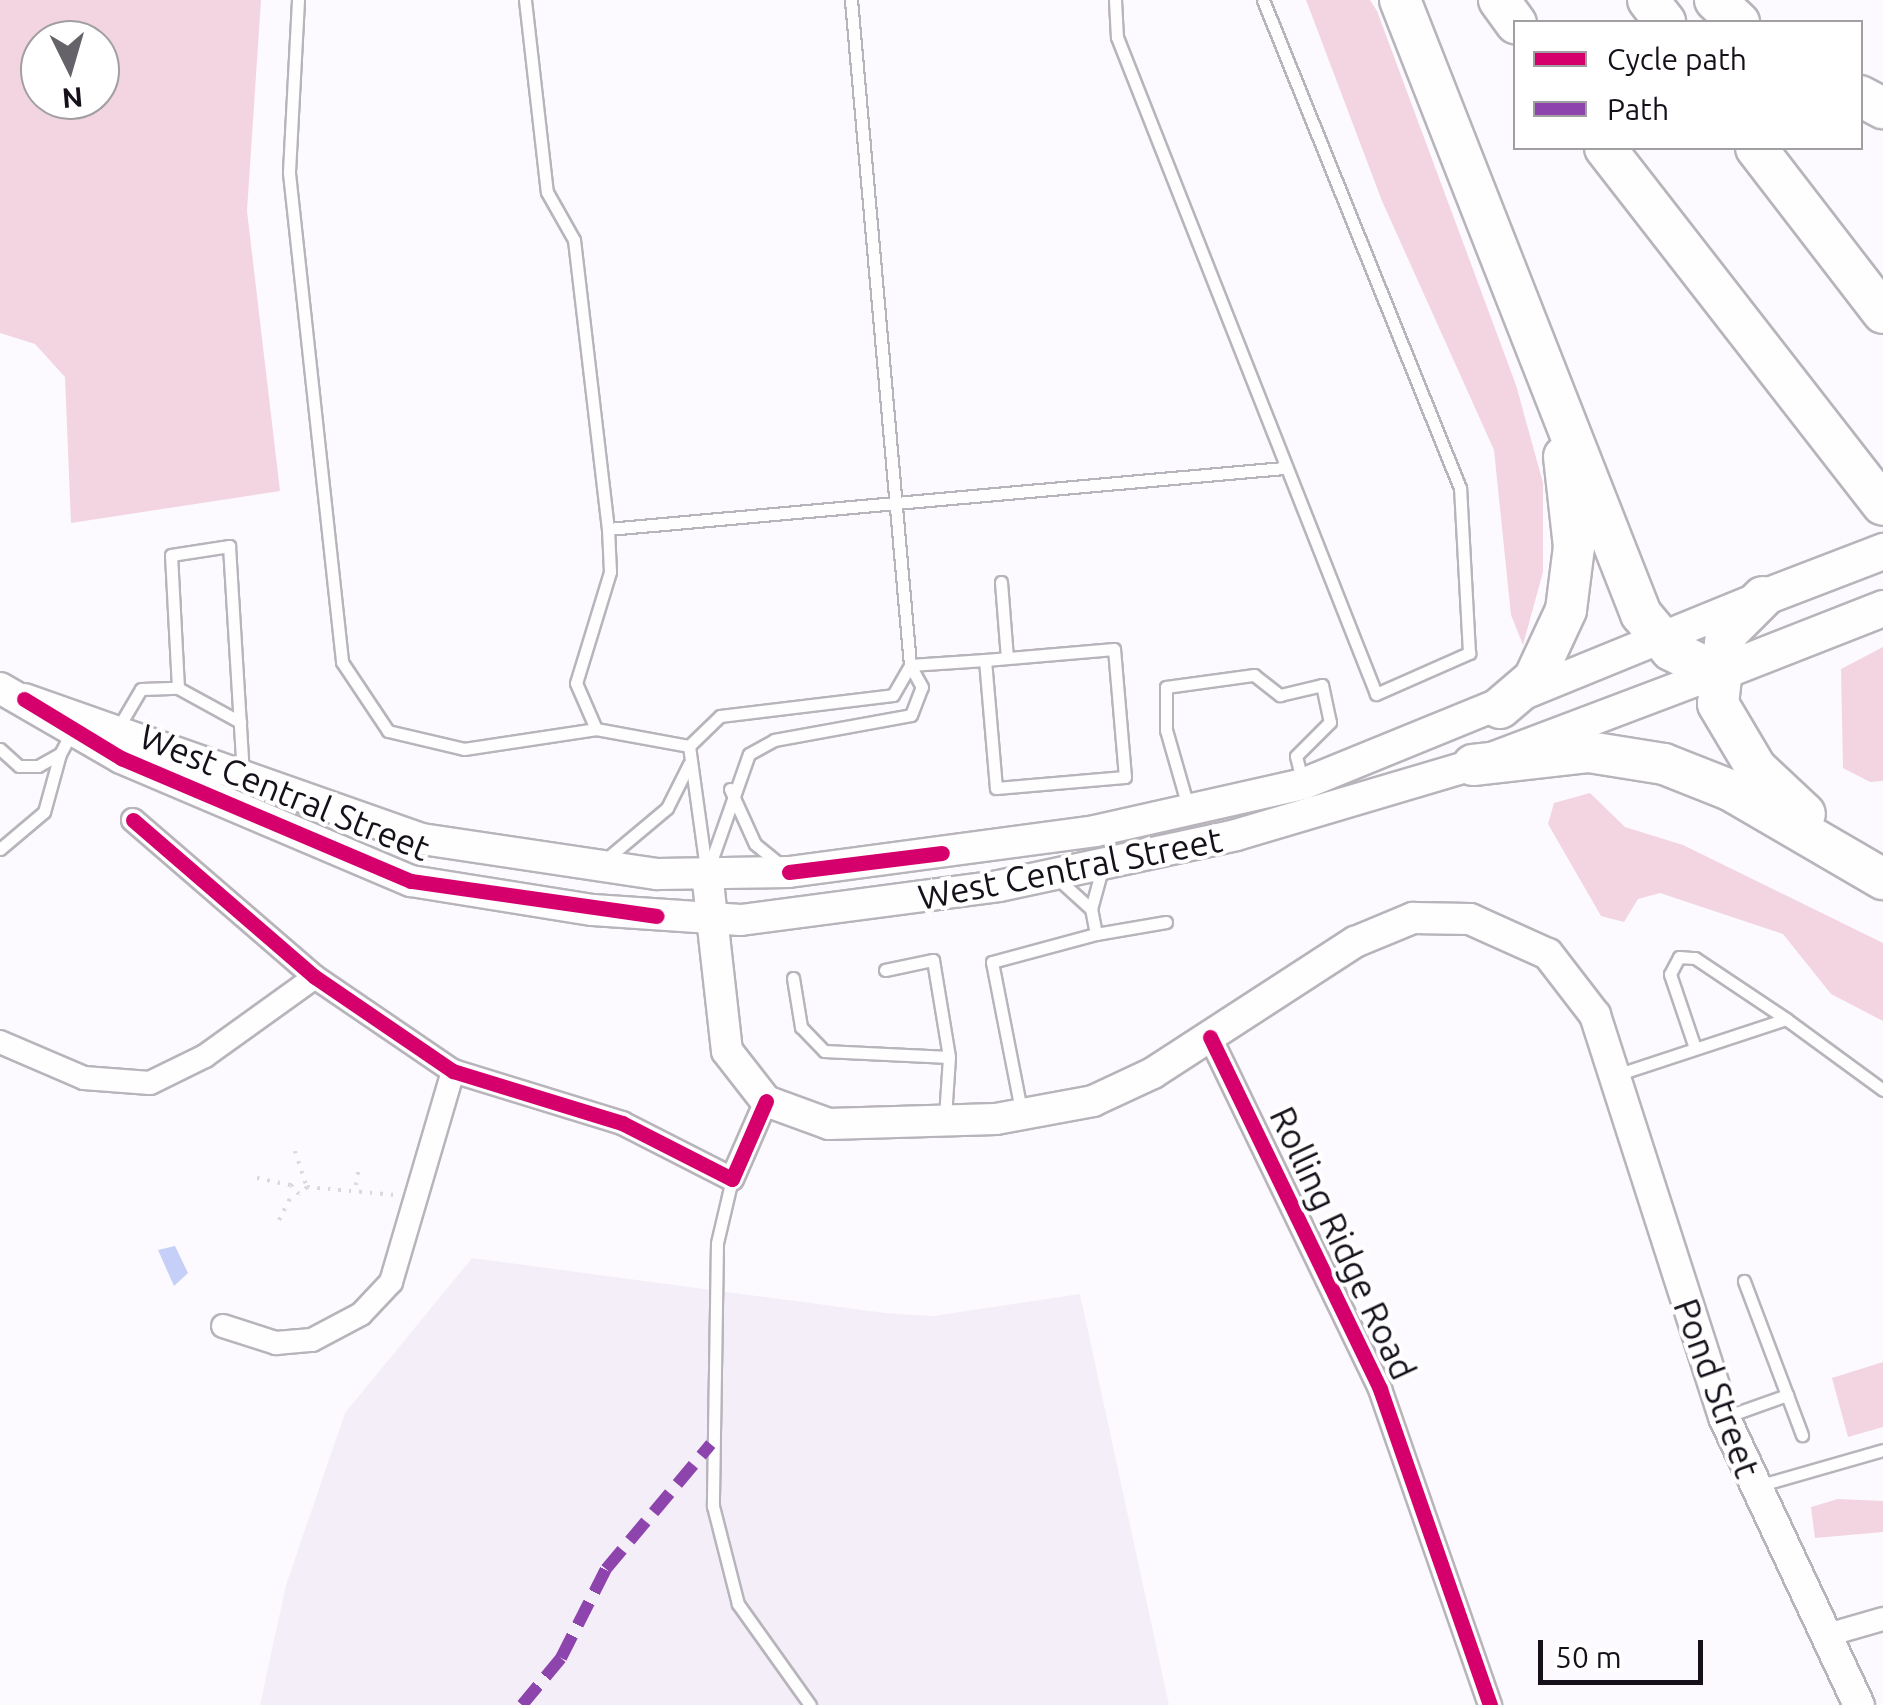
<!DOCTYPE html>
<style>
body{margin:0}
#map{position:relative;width:1883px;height:1705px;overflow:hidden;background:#fcfafe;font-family:Ubuntu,sans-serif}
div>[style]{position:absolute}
.built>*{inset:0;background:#f4eef8}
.green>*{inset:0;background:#f3d5e1}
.water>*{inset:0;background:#c5cff8}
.path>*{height:4px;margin-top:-2px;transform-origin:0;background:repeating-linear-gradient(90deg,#dad9da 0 2.5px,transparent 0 10.5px)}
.roads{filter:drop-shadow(2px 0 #b8b4bb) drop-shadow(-2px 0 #b8b4bb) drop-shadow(0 2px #b8b4bb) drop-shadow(0 -2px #b8b4bb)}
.service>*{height:11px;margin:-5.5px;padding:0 5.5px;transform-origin:5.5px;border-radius:5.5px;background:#fffeff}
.minor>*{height:22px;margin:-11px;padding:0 11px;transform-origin:11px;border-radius:11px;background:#fffeff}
.secondary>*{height:30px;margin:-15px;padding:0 15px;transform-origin:15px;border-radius:15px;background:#fffeff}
.primary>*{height:35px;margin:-17.5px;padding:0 17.5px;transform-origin:17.5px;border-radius:17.5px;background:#fffeff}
.motorway>*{height:40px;margin:-20px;padding:0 20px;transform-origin:20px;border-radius:20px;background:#fffeff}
.quiet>*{height:12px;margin-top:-6px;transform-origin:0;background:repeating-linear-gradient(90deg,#8e44ad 0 25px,transparent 0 37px)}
.cycleway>*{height:15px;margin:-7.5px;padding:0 7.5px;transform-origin:7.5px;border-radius:7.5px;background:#d6006c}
span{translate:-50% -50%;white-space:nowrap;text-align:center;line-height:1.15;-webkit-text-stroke:8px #fff;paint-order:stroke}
.street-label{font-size:35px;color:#16101a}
.legend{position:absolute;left:1513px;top:20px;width:350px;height:130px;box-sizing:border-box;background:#fff;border:2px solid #a29fa3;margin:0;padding:12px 18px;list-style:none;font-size:30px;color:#16101a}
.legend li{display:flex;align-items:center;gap:20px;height:50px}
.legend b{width:50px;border:2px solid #a29fa3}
.north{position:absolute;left:20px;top:20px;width:100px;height:100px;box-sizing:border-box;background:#fff;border:2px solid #a29fa3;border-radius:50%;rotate:175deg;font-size:28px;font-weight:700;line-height:40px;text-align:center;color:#16101a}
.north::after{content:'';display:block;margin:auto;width:35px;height:45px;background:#66626a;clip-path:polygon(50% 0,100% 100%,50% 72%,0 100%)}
.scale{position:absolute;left:1538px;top:1640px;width:165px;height:45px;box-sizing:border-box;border:5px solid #16101a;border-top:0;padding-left:12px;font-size:30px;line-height:35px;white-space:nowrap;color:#16101a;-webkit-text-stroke:8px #fff;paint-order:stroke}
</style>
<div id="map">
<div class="built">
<i style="clip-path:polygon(472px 1258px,885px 1313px,933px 1316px,1080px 1294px,1169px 1705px,260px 1705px,286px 1585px,345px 1413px)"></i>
</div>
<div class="green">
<i style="clip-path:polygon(evenodd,0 0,261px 0,247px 211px,280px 491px,71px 523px,65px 377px,35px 344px,0 333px,0 0,40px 40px,100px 40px,100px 100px,40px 100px,40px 40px)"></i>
<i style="clip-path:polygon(1306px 0,1370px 0,1377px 11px,1516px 385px,1543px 483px,1543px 572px,1523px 645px,1511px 615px,1494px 450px,1382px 201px)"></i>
<i style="clip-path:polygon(1883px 647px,1883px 781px,1870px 782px,1843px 768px,1841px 669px)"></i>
<i style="clip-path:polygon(1590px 793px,1625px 827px,1683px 845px,1883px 943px,1883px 1021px,1831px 994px,1783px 934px,1660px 893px,1638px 899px,1624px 922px,1601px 916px,1548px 824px,1554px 803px)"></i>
<i style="clip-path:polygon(1883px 1362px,1883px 1427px,1848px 1437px,1832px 1378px)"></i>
<i style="clip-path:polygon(1838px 1499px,1883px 1501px,1883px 1532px,1815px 1538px,1811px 1507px)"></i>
</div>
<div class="water">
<i style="clip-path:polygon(175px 1246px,188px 1273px,174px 1286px,158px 1250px)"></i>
</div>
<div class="path">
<i style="left:295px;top:1151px;width:38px;rotate:72deg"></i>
<i style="left:307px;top:1187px;width:11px;rotate:139deg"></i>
<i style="left:299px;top:1194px;width:11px;rotate:-135deg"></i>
<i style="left:291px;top:1186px;width:9px;rotate:-49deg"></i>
<i style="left:257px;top:1178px;width:35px;rotate:12deg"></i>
<i style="left:356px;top:1185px;width:18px;rotate:-81deg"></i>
<i style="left:307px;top:1187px;width:89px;rotate:5.1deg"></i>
<i style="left:279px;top:1220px;width:30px;rotate:-63deg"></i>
</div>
<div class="roads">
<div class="service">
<i style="left:298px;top:0;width:173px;rotate:93deg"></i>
<i style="left:289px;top:173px;width:492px;rotate:83.8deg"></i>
<i style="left:342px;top:662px;width:83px;rotate:56.3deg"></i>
<i style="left:388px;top:731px;width:78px;rotate:13.3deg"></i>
<i style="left:464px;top:749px;width:134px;rotate:-8.6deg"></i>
<i style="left:525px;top:0;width:193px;rotate:83.5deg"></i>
<i style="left:547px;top:192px;width:55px;rotate:60.6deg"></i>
<i style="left:574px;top:240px;width:291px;rotate:83.3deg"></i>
<i style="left:608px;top:529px;width:43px;rotate:87.3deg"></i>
<i style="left:610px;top:572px;width:116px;rotate:107deg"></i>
<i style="left:576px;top:683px;width:50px;rotate:66.5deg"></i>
<i style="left:596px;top:729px;width:95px;rotate:10.4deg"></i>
<i style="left:1115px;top:0;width:37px;rotate:87deg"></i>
<i style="left:1117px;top:37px;width:706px;rotate:68.48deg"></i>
<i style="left:1376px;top:694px;width:102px;rotate:-23.8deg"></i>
<i style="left:1469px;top:653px;width:165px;rotate:-93.1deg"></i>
<i style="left:1460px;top:488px;width:526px;rotate:-111.98deg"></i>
<i style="left:608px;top:529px;width:678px;rotate:-5.16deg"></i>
<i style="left:1001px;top:582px;width:76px;rotate:85.5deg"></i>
<i style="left:910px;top:665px;width:75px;rotate:-3.8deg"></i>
<i style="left:985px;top:660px;width:128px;rotate:85.1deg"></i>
<i style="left:996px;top:788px;width:129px;rotate:-4.9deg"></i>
<i style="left:1125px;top:777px;width:128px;rotate:-94.9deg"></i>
<i style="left:1114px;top:649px;width:129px;rotate:175.1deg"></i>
<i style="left:178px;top:688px;width:71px;rotate:28.7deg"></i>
<i style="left:118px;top:728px;width:45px;rotate:-59.5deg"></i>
<i style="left:141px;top:689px;width:37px;rotate:-2deg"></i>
<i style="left:178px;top:688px;width:133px;rotate:-93deg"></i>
<i style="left:171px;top:555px;width:59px;rotate:-8.8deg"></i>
<i style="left:229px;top:546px;width:226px;rotate:86.5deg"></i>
<i style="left:689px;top:746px;width:43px;rotate:-44.1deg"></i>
<i style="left:720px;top:716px;width:174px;rotate:-6.9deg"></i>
<i style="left:893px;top:695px;width:34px;rotate:-60deg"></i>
<i style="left:910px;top:665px;width:668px;rotate:-95.07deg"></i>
<i style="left:689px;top:746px;width:124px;rotate:82.1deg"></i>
<i style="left:0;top:749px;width:25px;rotate:42deg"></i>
<i style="left:19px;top:766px;width:19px"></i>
<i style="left:38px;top:766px;width:25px;rotate:-29deg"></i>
<i style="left:60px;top:754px;width:24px;rotate:-62deg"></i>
<i style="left:730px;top:789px;width:60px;rotate:65.6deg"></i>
<i style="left:755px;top:844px;width:35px;rotate:39deg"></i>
<i style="left:1189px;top:810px;width:83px;rotate:-106deg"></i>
<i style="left:1166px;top:730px;width:43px;rotate:-90deg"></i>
<i style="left:1166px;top:687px;width:89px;rotate:-7.8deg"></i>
<i style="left:1254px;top:675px;width:33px;rotate:38deg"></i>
<i style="left:1280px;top:695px;width:43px;rotate:-13.4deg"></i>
<i style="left:1322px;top:685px;width:38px;rotate:78deg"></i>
<i style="left:1330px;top:722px;width:48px;rotate:135deg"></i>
<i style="left:1296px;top:756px;width:25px;rotate:76deg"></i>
<i style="left:0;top:849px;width:57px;rotate:-40.1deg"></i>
<i style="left:44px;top:812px;width:60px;rotate:-74.6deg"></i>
<i style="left:605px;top:860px;width:81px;rotate:-40deg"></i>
<i style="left:667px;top:808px;width:49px;rotate:-63.4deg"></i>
<i style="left:707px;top:873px;width:126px;rotate:-70.6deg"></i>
<i style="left:749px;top:754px;width:29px;rotate:-29deg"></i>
<i style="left:774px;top:740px;width:139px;rotate:-10.3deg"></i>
<i style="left:911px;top:715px;width:30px;rotate:-69deg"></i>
<i style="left:922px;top:687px;width:25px;rotate:-119deg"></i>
<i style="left:1058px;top:879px;width:45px;rotate:42.3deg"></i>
<i style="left:1091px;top:909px;width:41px;rotate:-74.6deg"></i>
<i style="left:1096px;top:934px;width:71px;rotate:-9.7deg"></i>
<i style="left:885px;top:970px;width:49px;rotate:-11.8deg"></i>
<i style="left:933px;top:960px;width:98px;rotate:80.6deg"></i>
<i style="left:793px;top:978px;width:50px;rotate:80.7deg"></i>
<i style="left:801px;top:1027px;width:33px;rotate:46deg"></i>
<i style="left:824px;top:1051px;width:125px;rotate:2.7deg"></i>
<i style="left:949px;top:1057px;width:61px;rotate:93.8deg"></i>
<i style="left:1695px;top:1048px;width:78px;rotate:-108.7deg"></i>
<i style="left:1670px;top:974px;width:19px;rotate:-62deg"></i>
<i style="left:1679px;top:957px;width:16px;rotate:4deg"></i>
<i style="left:1695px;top:958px;width:110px;rotate:33.8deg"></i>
<i style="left:1616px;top:1075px;width:179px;rotate:-18.2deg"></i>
<i style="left:1786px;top:1019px;width:120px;rotate:36.2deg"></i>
<i style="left:1022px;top:1115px;width:156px;rotate:-101.1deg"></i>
<i style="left:992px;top:962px;width:108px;rotate:-15.1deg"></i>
<i style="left:1096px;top:934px;width:25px;rotate:-101deg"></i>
<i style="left:732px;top:1179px;width:66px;rotate:103.2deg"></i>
<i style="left:717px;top:1243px;width:263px;rotate:90.9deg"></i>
<i style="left:713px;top:1506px;width:101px;rotate:75.7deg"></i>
<i style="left:738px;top:1604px;width:124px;rotate:54.5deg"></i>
<i style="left:1787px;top:1395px;width:43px;rotate:69.4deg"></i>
<i style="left:1728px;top:1416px;width:63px;rotate:-19.6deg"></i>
<i style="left:1787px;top:1395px;width:122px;rotate:-110.7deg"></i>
<i style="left:1761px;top:1485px;width:127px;rotate:-16deg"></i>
</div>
<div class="minor">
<i style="left:133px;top:820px;width:240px;rotate:40.8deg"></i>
<i style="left:315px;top:977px;width:167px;rotate:34.3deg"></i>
<i style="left:453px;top:1071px;width:177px;rotate:17.1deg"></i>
<i style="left:622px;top:1123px;width:123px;rotate:27deg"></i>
<i style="left:732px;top:1179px;width:85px;rotate:-66.4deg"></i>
<i style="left:1210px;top:1037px;width:391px;rotate:64.2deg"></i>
<i style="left:1380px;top:1389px;width:335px;rotate:70.8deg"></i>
<i style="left:0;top:1042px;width:91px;rotate:23.2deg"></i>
<i style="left:84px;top:1078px;width:66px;rotate:4.3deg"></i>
<i style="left:150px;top:1083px;width:61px;rotate:-26.1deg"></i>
<i style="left:205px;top:1056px;width:135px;rotate:-35.7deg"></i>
<i style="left:223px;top:1326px;width:56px;rotate:17.8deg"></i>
<i style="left:276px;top:1343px;width:36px;rotate:-5deg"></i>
<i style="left:312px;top:1340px;width:55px;rotate:-28deg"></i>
<i style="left:361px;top:1314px;width:44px;rotate:-46.8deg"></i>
<i style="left:391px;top:1282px;width:220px;rotate:-73.6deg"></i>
<i style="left:1824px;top:1636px;width:61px;rotate:-16.1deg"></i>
</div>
<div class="secondary">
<i style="left:0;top:688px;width:140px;rotate:30deg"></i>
<i style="left:121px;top:758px;width:315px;rotate:23deg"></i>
<i style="left:411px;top:881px;width:184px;rotate:9.1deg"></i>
<i style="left:593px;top:910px;width:148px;rotate:3.9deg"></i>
<i style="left:741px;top:920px;width:260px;rotate:-7.5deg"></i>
<i style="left:999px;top:886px;width:242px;rotate:-12.1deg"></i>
<i style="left:1236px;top:835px;width:247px;rotate:-16.5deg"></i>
<i style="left:1473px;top:765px;width:261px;rotate:-20.7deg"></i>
<i style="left:24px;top:699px;width:422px;rotate:19.4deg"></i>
<i style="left:422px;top:839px;width:238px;rotate:8.5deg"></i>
<i style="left:657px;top:874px;width:132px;rotate:-0.9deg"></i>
<i style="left:789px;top:872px;width:309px;rotate:-7.6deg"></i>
<i style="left:1095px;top:831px;width:213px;rotate:-12.7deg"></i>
<i style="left:1303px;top:784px;width:483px;rotate:-22.2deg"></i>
<i style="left:707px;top:873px;width:179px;rotate:83.6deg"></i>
<i style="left:727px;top:1051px;width:63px;rotate:52deg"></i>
<i style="left:766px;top:1101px;width:67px;rotate:20.1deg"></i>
<i style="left:829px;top:1124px;width:167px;rotate:-1.7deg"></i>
<i style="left:996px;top:1119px;width:99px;rotate:-10.5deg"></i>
<i style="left:1093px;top:1101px;width:66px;rotate:-25deg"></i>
<i style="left:1153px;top:1073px;width:241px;rotate:-33deg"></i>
<i style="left:1355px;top:942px;width:63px;rotate:-22.5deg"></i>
<i style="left:1413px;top:918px;width:57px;rotate:1deg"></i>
<i style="left:1470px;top:919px;width:85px;rotate:24.2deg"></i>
<i style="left:1548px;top:954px;width:77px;rotate:52.4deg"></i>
<i style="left:1595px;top:1015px;width:422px;rotate:72.2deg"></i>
<i style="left:1724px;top:1417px;width:318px;rotate:64.9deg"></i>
</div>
<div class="primary">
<i style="left:1763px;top:597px;width:129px;rotate:-21deg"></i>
<i style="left:1717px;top:673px;width:178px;rotate:-21.4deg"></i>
</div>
<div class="motorway">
<i style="left:1400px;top:0;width:660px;rotate:68.57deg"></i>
<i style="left:1641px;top:614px;width:47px;rotate:50.2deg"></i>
<i style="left:1671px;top:650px;width:51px;rotate:26.6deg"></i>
<i style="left:1499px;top:0;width:29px;rotate:54deg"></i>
<i style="left:1648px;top:0;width:28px;rotate:52deg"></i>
<i style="left:1715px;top:0;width:33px;rotate:43deg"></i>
<i style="left:1860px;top:96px;width:26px;rotate:28deg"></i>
<i style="left:1605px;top:148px;width:452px;rotate:52.1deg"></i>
<i style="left:1756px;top:148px;width:208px;rotate:52.4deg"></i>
<i style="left:1763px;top:597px;width:52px;rotate:135deg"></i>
<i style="left:1726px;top:634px;width:70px;rotate:96.5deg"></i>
<i style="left:1718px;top:704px;width:74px;rotate:59.3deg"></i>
<i style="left:1756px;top:768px;width:67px;rotate:43.2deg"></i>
<i style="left:1500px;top:708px;width:45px;rotate:-40.5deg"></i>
<i style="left:1534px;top:679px;width:76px;rotate:-65.1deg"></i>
<i style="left:1566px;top:610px;width:64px;rotate:-82.8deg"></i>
<i style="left:1574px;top:547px;width:91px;rotate:-96.3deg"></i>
<i style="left:1473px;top:765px;width:117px;rotate:-6.4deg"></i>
<i style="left:1589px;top:752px;width:76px;rotate:9.1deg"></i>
<i style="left:1664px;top:764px;width:71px;rotate:21.5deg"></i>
<i style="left:1730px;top:790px;width:177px;rotate:30.2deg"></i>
</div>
</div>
<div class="quiet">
<i style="left:522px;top:1705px;width:61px;rotate:-50.3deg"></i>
<i style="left:561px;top:1658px;width:100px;rotate:-63.2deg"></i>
<i style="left:606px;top:1569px;width:163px;rotate:-50deg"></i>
</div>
<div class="cycleway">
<i style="left:24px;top:699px;width:114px;rotate:31.3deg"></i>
<i style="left:121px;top:758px;width:315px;rotate:23deg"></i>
<i style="left:411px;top:881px;width:248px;rotate:8.1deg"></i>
<i style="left:133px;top:820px;width:240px;rotate:40.8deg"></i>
<i style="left:315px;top:977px;width:167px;rotate:34.3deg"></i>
<i style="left:453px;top:1071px;width:177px;rotate:17.1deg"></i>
<i style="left:622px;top:1123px;width:123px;rotate:27deg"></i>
<i style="left:732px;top:1179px;width:85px;rotate:-66.4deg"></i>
<i style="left:789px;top:872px;width:154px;rotate:-7.1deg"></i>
<i style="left:1210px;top:1037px;width:391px;rotate:64.2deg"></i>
<i style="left:1380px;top:1389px;width:335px;rotate:70.8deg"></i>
</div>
<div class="street-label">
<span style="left:285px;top:792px;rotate:22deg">West Central Street</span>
<span style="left:1070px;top:868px;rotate:-11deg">West Central Street</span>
<span style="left:1343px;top:1243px;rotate:65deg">Rolling Ridge Road</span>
<span style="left:1717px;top:1388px;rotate:70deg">Pond Street</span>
</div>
<ul class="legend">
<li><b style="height:12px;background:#d6006c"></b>Cycle path</li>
<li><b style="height:12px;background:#8e44ad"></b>Path</li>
</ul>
<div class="north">N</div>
<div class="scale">50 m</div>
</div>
